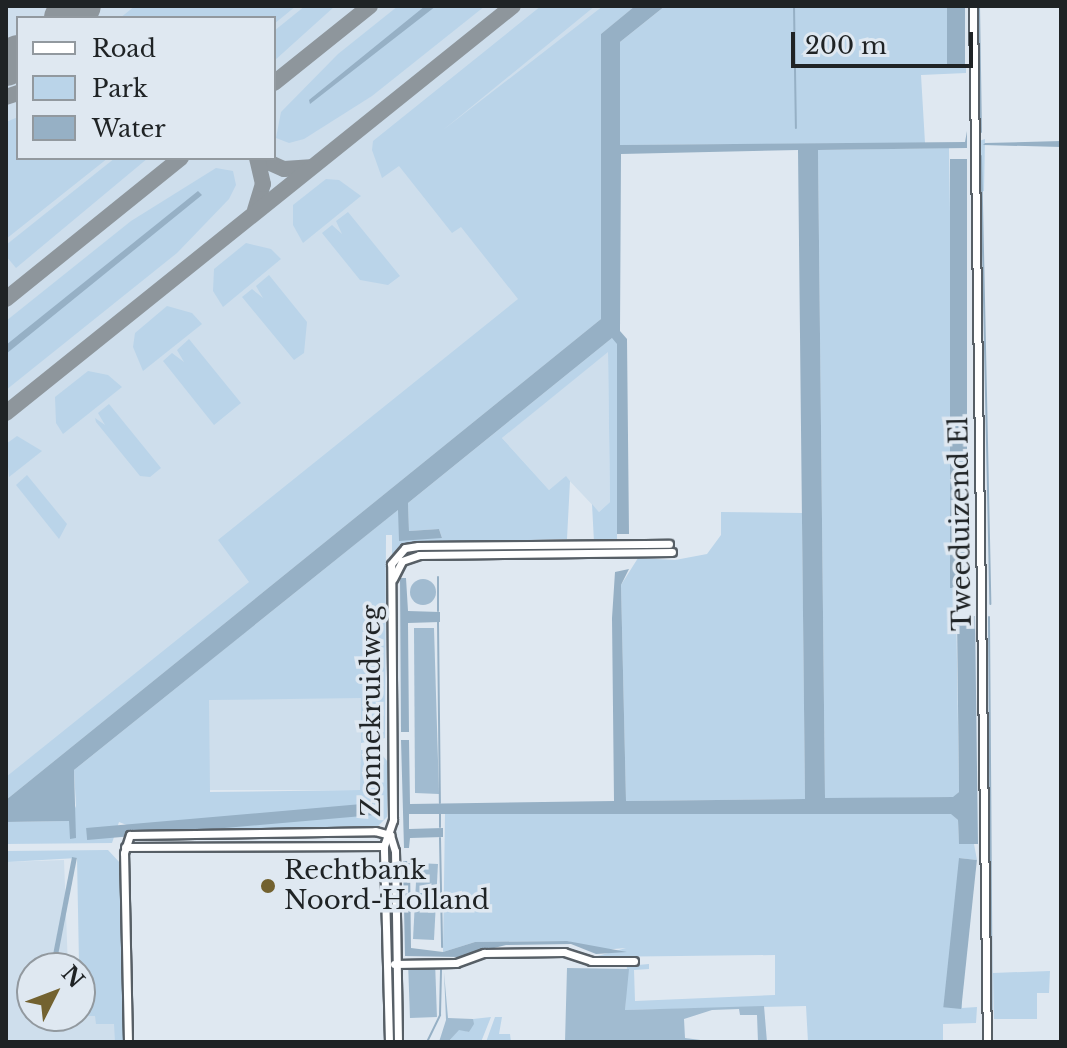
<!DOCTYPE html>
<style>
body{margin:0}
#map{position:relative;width:1067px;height:1048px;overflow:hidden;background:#dfe8f1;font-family:"Libre Baskerville",serif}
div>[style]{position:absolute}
.built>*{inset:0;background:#cedeec;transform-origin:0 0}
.green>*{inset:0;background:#bad4e9}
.forest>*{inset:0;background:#a1bbd0;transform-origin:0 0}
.round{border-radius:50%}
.water>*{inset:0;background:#96b0c5;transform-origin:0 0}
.stream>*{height:2px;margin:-1px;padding:0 1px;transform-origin:1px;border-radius:1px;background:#96b0c5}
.taxiway>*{height:16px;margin:-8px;padding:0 8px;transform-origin:8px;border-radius:8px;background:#8e969c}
.runway>*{height:42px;margin:-21px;padding:0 21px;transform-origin:21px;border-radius:21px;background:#8e969c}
.roads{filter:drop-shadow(2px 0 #575f66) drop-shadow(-2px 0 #575f66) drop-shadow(0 2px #575f66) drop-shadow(0 -2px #575f66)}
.minor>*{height:7px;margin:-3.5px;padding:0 3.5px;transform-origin:3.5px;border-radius:3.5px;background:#fff}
.dots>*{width:22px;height:22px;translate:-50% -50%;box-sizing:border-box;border:4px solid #dfe8f1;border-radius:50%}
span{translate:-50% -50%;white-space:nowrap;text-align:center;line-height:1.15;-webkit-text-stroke:7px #dfe8f1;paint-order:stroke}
.street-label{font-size:26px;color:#1f2325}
.poi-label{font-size:26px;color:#1f2325}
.left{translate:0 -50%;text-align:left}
.frame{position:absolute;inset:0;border:8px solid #1f2325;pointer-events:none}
.legend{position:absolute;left:16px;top:16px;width:260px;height:144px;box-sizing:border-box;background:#dfe8f1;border:2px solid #92999f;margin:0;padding:10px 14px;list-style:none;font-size:24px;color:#1f2325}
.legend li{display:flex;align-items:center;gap:16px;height:40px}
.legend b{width:40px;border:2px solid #92999f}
.north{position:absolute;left:16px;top:952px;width:80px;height:80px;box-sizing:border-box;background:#dfe8f1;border:2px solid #92999f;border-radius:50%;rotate:48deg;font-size:22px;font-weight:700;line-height:32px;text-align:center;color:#1f2325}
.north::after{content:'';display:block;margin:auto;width:28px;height:36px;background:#736230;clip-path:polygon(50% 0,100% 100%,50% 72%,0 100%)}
.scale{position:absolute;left:791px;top:32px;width:182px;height:36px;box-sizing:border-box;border:4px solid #1f2325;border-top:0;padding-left:10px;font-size:24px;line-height:28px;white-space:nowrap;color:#1f2325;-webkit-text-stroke:6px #dfe8f1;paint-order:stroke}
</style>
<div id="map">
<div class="built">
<i style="clip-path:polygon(evenodd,6px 6px,635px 6px,601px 34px,601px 319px,6px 800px,6px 6px,18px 18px,274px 18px,274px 158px,18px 158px,18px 18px)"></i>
<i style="clip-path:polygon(608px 351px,610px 502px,599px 512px,566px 477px,549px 490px,502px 438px)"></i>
<i style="left:361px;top:698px;width:92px;height:152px;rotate:90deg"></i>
<i style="clip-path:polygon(64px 860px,68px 968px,32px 968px,32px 1016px,96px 1016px,115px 1024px,115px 1042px,6px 1042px,6px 862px)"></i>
</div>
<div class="green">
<i style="clip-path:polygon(135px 6px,296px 6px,274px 24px,274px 18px,120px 18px)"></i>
<i style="clip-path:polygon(305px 6px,335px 6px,274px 61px,274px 31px)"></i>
<i style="clip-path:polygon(398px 6px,485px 6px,372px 96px,304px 139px,289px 143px,276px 138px,281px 112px,338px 54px)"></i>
<i style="clip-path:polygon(541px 6px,595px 6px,443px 130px,603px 6px,635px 6px,601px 34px,601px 319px,6px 800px,6px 777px,249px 582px,218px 540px,518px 299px,461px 227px,452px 233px,399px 166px,382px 178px,372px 150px,373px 141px)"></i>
<i style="clip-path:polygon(665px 6px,947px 6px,947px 65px,966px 65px,966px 73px,921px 75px,925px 143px,619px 145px,620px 42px)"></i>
<i style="clip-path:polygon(18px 117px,18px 158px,108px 158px,6px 239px,6px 122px)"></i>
<i style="clip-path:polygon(985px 139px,984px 191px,979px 192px,979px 141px)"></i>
<i style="clip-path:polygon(949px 148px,959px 792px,954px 797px,825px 799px,818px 150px)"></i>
<i style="clip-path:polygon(115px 158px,148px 158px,16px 268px,6px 256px,6px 245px)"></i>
<i style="clip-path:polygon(216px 168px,233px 171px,236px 185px,229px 199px,177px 253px,6px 390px,6px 321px,131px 221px)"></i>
<i style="clip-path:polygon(326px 179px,339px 180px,361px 196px,303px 243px,293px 225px,293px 205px)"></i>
<i style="clip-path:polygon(348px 212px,400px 276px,388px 285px,360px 280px,322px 233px,332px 225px,342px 234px,336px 221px)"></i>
<i style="clip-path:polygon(246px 243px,271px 249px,281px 259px,223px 307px,213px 291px,214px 269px)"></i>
<i style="clip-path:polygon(269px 275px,307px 322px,304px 353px,294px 360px,242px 297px,252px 289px,263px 298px,256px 286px)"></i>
<i style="clip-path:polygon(167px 306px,192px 313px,202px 324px,143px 371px,133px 347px,135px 333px)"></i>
<i style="clip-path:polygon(618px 333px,617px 541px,594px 542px,592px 504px,599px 512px,610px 502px,608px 352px,502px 438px,549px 490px,566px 476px,570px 481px,567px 539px,413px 543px,392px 558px,392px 535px,386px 535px,385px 738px,361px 743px,361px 698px,209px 700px,210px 792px,360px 790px,361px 750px,378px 750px,388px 762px,387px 817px,378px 826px,142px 831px,119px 822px,112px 843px,6px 844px,6px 822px,69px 821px,76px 806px,74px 770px,399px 509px,408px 538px,442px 538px,439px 529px,409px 531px,408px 503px)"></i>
<i style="clip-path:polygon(189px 339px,241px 403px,214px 425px,163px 361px,172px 353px,184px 362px,177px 350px)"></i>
<i style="clip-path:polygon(88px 371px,108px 375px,122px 387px,63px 434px,56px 423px,55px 397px)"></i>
<i style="clip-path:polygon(109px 404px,161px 468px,150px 477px,140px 476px,96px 422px,95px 418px,105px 425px,98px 413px)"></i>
<i style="clip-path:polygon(17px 436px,42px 451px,9px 477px,6px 444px)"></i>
<i style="clip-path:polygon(27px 475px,67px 524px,59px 539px,16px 485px)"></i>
<i style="clip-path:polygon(721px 512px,802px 513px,805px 799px,626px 801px,621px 585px,638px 558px,675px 560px,707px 554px,721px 535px)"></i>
<i style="clip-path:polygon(445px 814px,952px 814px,958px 820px,959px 843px,974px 844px,977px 860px,959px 858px,962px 1008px,977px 1007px,976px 1023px,943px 1024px,943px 1042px,808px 1042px,806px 1006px,625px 1010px,627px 966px,649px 964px,649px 969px,634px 970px,635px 1001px,775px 995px,775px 955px,594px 957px,626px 948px,601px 950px,567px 941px,475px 942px,443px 952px)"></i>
<i style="clip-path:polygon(108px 850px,121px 864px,124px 1042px,115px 1042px,114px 1024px,96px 1024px,95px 1016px,73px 1016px,80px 1016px,77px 858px,7px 862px,6px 923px,6px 851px)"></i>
<i style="clip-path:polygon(1050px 971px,1049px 993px,1037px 993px,1037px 1019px,994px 1019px,993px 973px)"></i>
<i style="clip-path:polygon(491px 1017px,481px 1042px,448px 1042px,459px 1029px,469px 1032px,473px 1019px)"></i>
<i style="clip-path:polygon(495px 1017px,502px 1017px,499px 1034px,510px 1034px,511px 1042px,486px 1042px)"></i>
</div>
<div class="forest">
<i class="round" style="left:410px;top:579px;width:26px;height:26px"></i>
<i style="clip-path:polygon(414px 628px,434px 628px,439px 794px,415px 793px)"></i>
<i style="left:417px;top:863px;width:21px;height:76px;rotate:3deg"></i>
<i style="left:435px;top:961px;width:56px;height:27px;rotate:88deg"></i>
<i style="clip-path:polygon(567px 968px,629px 969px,625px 1010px,764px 1006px,767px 1042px,758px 1042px,757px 1015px,740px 1015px,739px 1009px,712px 1010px,684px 1019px,685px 1038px,716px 1042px,565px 1042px)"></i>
<i style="clip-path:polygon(444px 972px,448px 1018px,473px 1019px,474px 1024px,469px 1032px,459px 1030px,448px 1042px,439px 1042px,446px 1020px)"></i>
</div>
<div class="water">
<i style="clip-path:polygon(425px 6px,436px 6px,310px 104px,309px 100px)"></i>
<i style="clip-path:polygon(635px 6px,665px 6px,620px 42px,620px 145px,965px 142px,967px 131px,967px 148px,818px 150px,825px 798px,953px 797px,959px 792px,957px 616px,975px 616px,978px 844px,959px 844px,958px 820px,951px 814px,409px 814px,409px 829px,443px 828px,443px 837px,410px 838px,409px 848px,404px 848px,401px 740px,409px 740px,410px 804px,614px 801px,612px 618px,615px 572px,629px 569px,621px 585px,626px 801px,805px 799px,798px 150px,621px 154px,620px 331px,627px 339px,629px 534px,617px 534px,617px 344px,612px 338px,408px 503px,409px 531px,439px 529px,442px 538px,399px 541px,398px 510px,74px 770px,76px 838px,70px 839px,69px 821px,6px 822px,6px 800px,601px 319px,601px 34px)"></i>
<i style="left:947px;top:6px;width:18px;height:59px"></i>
<i style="clip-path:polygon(1061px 141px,1061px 147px,983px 145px,985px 143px)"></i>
<i style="left:950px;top:159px;width:17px;height:429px"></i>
<i style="clip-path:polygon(198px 191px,202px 195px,6px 354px,6px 345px)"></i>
<i style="clip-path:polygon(400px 578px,406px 578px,408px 611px,440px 612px,440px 622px,408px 623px,409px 732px,401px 732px)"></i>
<i style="left:373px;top:803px;width:12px;height:288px;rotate:85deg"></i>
<i style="left:72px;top:857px;width:5px;height:111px;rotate:11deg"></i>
<i style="left:959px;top:858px;width:18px;height:150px;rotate:6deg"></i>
<i style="clip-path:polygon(403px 861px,410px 861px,411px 948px,443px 952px,475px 942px,567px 941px,627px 952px,596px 954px,571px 944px,506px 945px,458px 957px,405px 956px)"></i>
</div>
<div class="stream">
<i style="left:794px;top:6px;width:122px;rotate:89.1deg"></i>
<i style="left:979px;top:6px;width:126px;rotate:89.1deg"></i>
<i style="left:981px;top:156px;width:448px;rotate:88.8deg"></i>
<i style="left:438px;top:577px;width:34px;rotate:90deg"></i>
<i style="left:989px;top:617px;width:425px;rotate:89.6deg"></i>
<i style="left:438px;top:622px;width:181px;rotate:89.4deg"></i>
<i style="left:440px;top:814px;width:13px;rotate:90deg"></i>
<i style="left:440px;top:838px;width:109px;rotate:88.9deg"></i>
<i style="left:427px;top:1042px;width:30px;rotate:-64deg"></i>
<i style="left:440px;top:1015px;width:45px;rotate:-88.7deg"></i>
</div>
<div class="taxiway">
<i style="left:274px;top:83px;width:123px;rotate:-38.7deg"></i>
<i style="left:6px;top:97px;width:13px;rotate:-18deg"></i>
<i style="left:259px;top:158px;width:27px;rotate:24deg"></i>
<i style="left:284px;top:169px;width:26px;rotate:-4deg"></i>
<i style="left:255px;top:210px;width:27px;rotate:-73deg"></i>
<i style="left:263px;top:184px;width:27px;rotate:-103deg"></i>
<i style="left:6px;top:299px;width:225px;rotate:-38.9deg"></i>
<i style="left:6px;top:413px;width:650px;rotate:-38.76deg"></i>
</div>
<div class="runway">
<i style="left:65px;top:18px;width:19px;rotate:-39deg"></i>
<i style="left:6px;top:65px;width:15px;rotate:-37deg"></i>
</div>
<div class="roads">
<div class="minor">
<i style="left:973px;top:6px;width:1036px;rotate:89.23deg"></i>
<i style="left:393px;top:579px;width:20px;rotate:-63deg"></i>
<i style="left:402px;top:561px;width:18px;rotate:-19deg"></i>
<i style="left:419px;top:555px;width:253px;rotate:-0.7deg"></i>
<i style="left:125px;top:847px;width:259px;rotate:-0.2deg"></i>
<i style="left:394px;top:964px;width:62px;rotate:-0.9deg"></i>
<i style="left:456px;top:963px;width:30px;rotate:-20deg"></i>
<i style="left:484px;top:953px;width:80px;rotate:-0.7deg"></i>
<i style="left:564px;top:952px;width:28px;rotate:18deg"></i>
<i style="left:591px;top:961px;width:43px"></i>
<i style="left:128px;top:1042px;width:189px;rotate:-91.2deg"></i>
<i style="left:124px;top:853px;width:19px;rotate:-72deg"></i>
<i style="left:130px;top:835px;width:245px;rotate:-0.9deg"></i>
<i style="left:375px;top:831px;width:16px;rotate:15deg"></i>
<i style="left:390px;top:835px;width:17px;rotate:73deg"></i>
<i style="left:395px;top:851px;width:191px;rotate:89.1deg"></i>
<i style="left:389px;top:1042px;width:196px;rotate:-91.5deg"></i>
<i style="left:384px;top:846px;width:28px;rotate:-71deg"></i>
<i style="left:393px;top:820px;width:256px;rotate:-90.4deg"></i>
<i style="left:391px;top:564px;width:21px;rotate:-49deg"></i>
<i style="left:405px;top:548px;width:13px;rotate:-9deg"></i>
<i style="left:418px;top:546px;width:251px;rotate:-0.5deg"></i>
</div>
</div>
<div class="dots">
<i style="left:268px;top:886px;background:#736230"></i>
</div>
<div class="street-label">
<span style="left:961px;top:524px;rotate:-91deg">Tweeduizend El</span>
<span style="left:372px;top:711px;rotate:-90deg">Zonnekruidweg</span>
</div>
<div class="poi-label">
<span class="left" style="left:284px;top:886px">Rechtbank<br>Noord-Holland</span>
</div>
<div class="frame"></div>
<ul class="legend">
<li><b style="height:10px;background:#fff"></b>Road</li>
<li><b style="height:22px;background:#bad4e9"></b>Park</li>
<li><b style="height:22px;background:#96b0c5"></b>Water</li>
</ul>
<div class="north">N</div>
<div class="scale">200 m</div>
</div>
